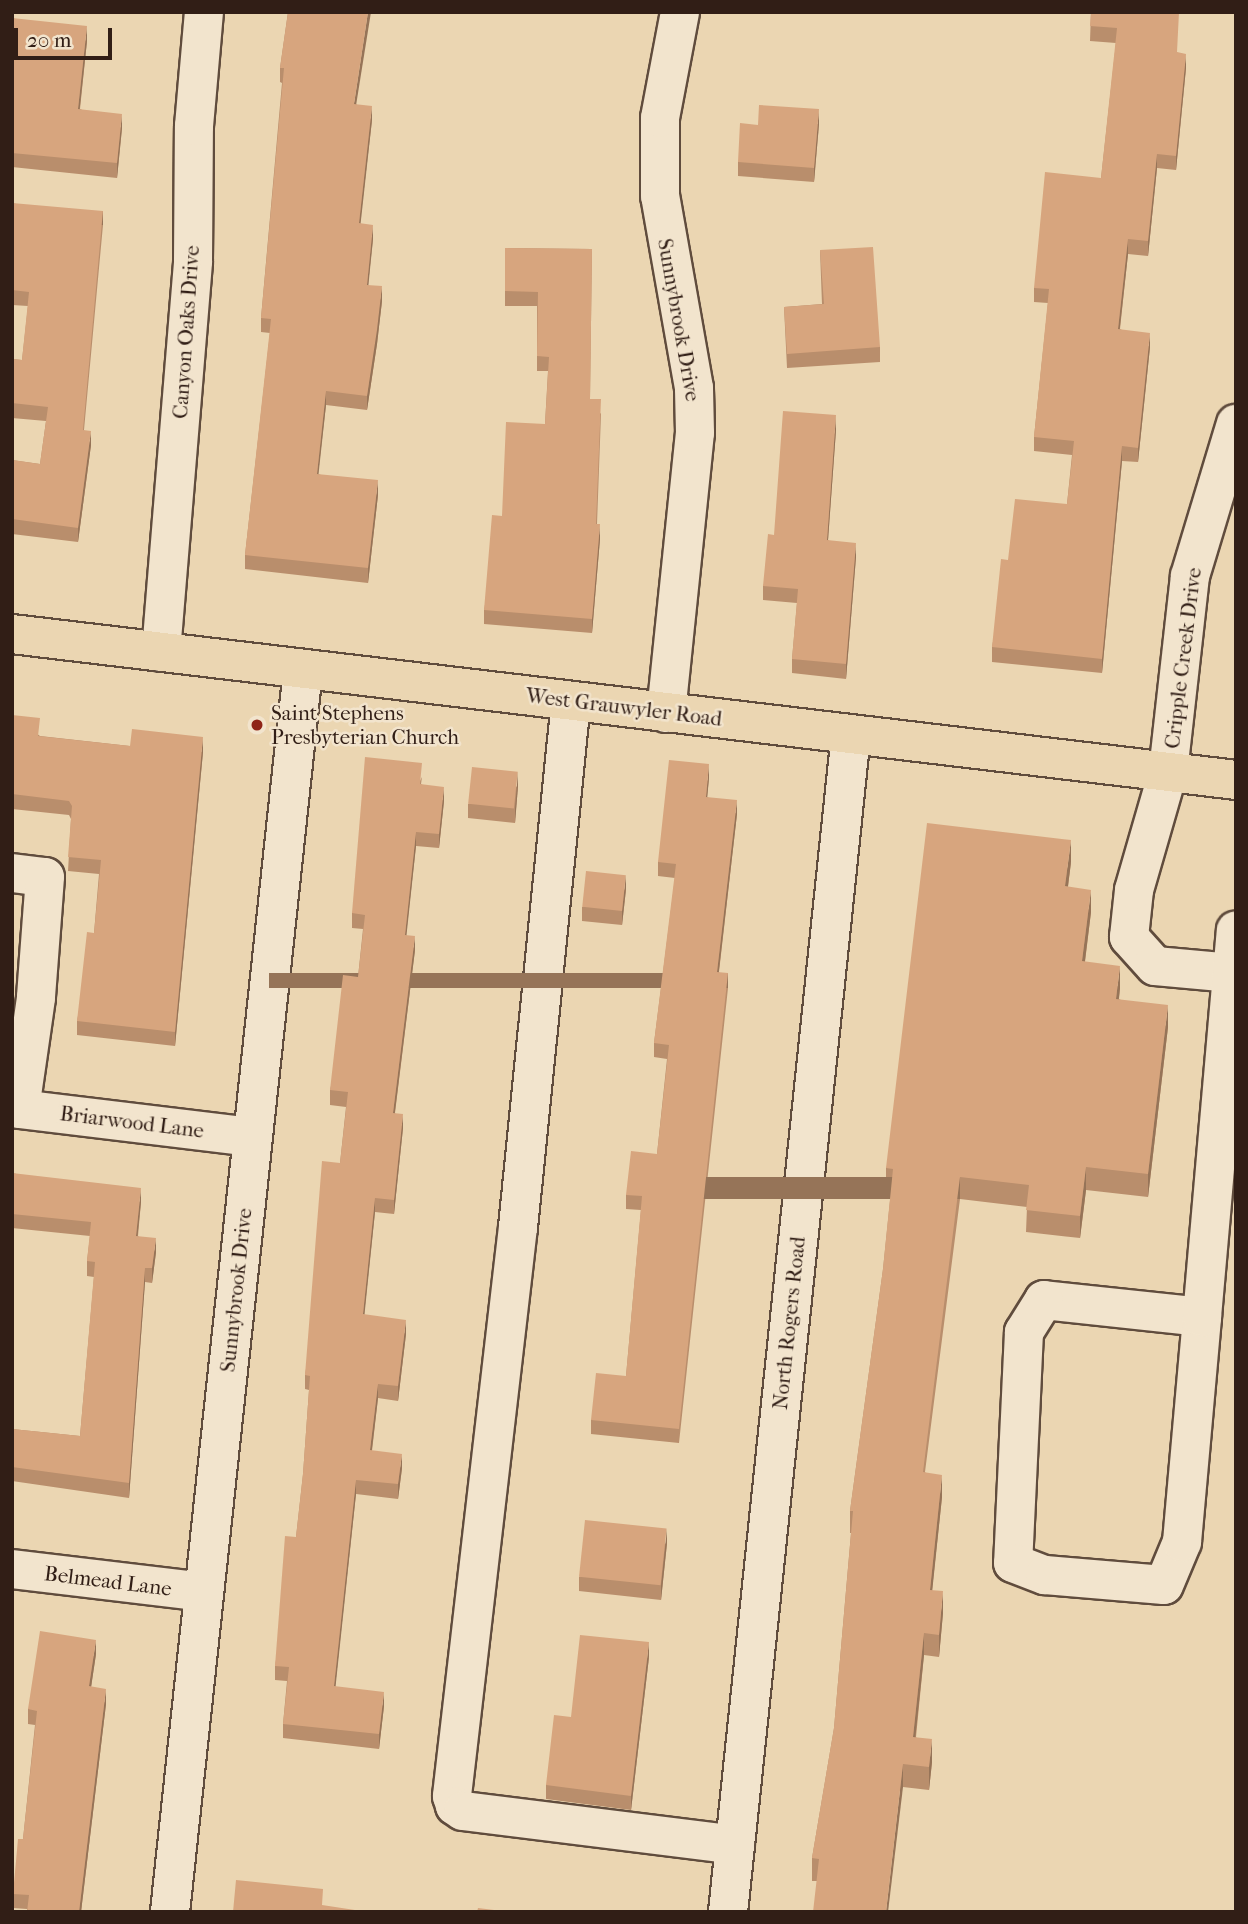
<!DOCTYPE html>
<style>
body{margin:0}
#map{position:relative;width:1248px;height:1924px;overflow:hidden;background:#ebd6b2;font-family:"IM FELL French Canon",serif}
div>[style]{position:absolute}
.roads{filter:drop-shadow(2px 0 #604c3d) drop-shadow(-2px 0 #604c3d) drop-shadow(0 2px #604c3d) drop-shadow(0 -2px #604c3d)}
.minor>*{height:38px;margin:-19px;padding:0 19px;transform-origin:19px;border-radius:19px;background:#f2e4cd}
.major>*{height:38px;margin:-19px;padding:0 19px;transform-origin:19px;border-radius:19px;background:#ebd6b2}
.wall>*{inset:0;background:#b98e6c}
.shaded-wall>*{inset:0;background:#967458;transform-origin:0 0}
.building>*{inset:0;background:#d7a57e;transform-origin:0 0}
.dots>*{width:19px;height:19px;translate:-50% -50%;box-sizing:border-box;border:4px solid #f2e4cd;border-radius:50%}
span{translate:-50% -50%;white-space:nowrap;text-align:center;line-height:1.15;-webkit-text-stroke:5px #f2e4cd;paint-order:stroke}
.street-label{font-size:21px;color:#311e16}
.poi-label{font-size:21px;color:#311e16}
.left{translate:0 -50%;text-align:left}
.frame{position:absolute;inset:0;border:14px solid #311e16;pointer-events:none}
.scale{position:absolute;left:14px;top:28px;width:98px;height:32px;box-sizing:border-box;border:4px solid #311e16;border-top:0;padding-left:9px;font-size:21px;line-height:24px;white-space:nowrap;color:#311e16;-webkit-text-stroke:5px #f2e4cd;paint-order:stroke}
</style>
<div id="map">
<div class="roads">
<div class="minor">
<i style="left:161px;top:652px;width:392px;rotate:-85.3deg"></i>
<i style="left:193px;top:261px;width:135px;rotate:-89.6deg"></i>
<i style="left:194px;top:126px;width:114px;rotate:-85deg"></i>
<i style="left:571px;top:701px;width:529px;rotate:95.75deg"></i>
<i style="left:518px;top:1227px;width:573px;rotate:96.62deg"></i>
<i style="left:452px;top:1796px;width:10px;rotate:73deg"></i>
<i style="left:455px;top:1806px;width:9px;rotate:32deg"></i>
<i style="left:463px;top:1811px;width:274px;rotate:7.1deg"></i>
<i style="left:666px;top:713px;width:281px;rotate:-84.1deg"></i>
<i style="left:695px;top:433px;width:45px;rotate:-91.3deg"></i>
<i style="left:694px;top:388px;width:195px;rotate:-100deg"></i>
<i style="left:660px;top:196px;width:78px;rotate:-90deg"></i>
<i style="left:660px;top:118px;width:108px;rotate:-79.3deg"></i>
<i style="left:12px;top:873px;width:33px;rotate:7deg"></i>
<i style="left:45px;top:877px;width:121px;rotate:94.3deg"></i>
<i style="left:36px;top:998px;width:112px;rotate:98.2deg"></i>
<i style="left:1232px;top:973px;width:77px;rotate:-174.8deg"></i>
<i style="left:1155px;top:966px;width:39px;rotate:-132deg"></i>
<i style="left:1129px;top:937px;width:47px;rotate:-83.9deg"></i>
<i style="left:1134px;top:890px;width:123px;rotate:-73.9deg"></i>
<i style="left:1168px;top:772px;width:197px;rotate:-83.6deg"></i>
<i style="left:1190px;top:576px;width:159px;rotate:-73.2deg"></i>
<i style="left:12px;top:1108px;width:242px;rotate:6.9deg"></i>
<i style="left:1202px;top:1317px;width:159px;rotate:-173.9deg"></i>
<i style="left:1044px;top:1300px;width:38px;rotate:122deg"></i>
<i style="left:1024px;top:1332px;width:231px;rotate:92.7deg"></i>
<i style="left:1013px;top:1563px;width:34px;rotate:21deg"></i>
<i style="left:1045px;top:1575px;width:119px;rotate:4.8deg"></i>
<i style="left:1164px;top:1585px;width:47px;rotate:-67.3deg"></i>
<i style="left:1182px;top:1542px;width:226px;rotate:-84.9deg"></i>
<i style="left:1202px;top:1317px;width:388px;rotate:-85deg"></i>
<i style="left:12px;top:1569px;width:193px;rotate:6.8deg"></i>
<i style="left:170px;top:1912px;width:1250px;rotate:-83.89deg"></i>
<i style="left:728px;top:1912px;width:1184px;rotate:-84.04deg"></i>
</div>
<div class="major">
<i style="left:12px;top:634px;width:1233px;rotate:6.8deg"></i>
</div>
</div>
<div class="wall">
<i style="clip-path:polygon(288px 12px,356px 104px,372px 120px,360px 223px,373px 239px,368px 285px,382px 301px,377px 344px,367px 410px,326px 405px,318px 474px,378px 495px,368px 583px,245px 569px,245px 555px,270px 333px,261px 332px,261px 318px,282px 83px,280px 82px,280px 68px)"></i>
<i style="clip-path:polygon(1091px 12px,1178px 53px,1186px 68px,1176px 170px,1157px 168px,1148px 256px,1128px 254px,1120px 329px,1150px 347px,1138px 462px,1122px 461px,1102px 673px,992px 662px,992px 647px,1008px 560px,1067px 504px,1072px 455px,1034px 451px,1034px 437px,1048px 303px,1034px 302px,1034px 288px,1101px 178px,1116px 43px,1090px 41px)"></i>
<i style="clip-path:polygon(12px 18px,87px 41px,80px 109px,122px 128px,117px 178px,12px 167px)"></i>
<i style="clip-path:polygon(819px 124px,814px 182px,738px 176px,738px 162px,758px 125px)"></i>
<i style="clip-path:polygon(12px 203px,103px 225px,84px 430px,91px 445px,78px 542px,12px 534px,12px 460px,40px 464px,46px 421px,12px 418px,12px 359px,22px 360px,28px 306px,12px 305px)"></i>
<i style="clip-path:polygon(505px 248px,592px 249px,590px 399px,601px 414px,597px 524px,600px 539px,592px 633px,484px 624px,484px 610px,502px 516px,545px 424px,548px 371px,537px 371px,537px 306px,505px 306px)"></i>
<i style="clip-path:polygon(820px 250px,880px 347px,880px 362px,787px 368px,784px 307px,822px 304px)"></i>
<i style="clip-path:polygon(836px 430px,828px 540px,856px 557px,846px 679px,792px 673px,792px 659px,797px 603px,763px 600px,763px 586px)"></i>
<i style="clip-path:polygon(12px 715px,40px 736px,130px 746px,203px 752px,175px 1046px,77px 1035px,77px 1021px,94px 933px,99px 874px,68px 871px,71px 819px,69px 815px,12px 809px)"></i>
<i style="clip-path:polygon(422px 777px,421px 784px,444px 801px,439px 848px,416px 846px,406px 935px,415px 950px,395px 1113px,403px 1128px,394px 1214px,375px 1212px,364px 1315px,406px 1334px,398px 1401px,378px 1398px,372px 1451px,402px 1468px,398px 1499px,356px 1494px,335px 1687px,384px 1706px,379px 1749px,283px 1738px,283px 1724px,287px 1681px,275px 1680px,275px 1666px,296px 1537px,303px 1474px,309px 1390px,305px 1389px,305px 1375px,340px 1163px,346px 1107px,330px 1105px,330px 1090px,358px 977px,363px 929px,352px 928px,352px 913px)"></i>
<i style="clip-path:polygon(709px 778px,707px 797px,737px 814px,719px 972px,728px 988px,679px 1443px,591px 1434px,591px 1420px,626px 1376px,641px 1210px,626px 1209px,626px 1195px,657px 1154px,667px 1059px,654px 1057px,654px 1043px,675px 878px,658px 876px,658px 862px)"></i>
<i style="clip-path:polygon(518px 786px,515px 823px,468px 818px,468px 804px)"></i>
<i style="clip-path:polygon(1071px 862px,1068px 887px,1091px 912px,1085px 962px,1120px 988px,1119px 999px,1168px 1027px,1148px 1197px,1086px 1190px,1080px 1238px,1026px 1232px,1027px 1207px,960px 1199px,925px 1472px,942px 1497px,932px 1590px,943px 1613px,939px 1657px,924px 1655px,916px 1737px,932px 1762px,929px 1790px,903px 1787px,817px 1881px,812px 1881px,812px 1858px,834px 1728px,851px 1533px,850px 1533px,850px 1511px,883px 1269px,891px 1191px,886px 1191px,886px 1168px)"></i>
<i style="clip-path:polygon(626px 889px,622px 925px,582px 921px,582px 907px)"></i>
<i style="clip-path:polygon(12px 1173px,141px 1202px,138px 1236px,156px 1252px,152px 1283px,145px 1282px,129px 1498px,12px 1481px,12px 1429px,80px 1436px,94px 1277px,87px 1276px,87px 1261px,90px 1236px,12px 1228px)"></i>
<i style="clip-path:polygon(667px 1543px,661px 1600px,579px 1591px,579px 1577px)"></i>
<i style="clip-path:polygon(96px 1654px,91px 1687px,106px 1704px,81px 1912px,27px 1912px,27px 1909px,13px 1908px,13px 1894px,23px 1839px,35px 1725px,28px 1724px,28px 1709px)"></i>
<i style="clip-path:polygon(649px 1657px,631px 1810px,546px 1799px,546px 1785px)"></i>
</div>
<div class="shaded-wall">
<i style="clip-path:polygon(368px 12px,371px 12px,354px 118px,354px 104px)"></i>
<i style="clip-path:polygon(87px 26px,87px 41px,78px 124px,78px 109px)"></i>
<i style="clip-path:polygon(1186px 54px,1186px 68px,1176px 170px,1176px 156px)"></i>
<i style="clip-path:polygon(372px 106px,372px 120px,359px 238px,359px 223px)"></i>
<i style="clip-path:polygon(819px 109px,819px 124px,814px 182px,814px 168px)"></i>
<i style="clip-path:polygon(122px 114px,122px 128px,117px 178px,117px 163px)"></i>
<i style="clip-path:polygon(1157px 154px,1157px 168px,1148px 256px,1148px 241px)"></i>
<i style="left:103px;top:211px;width:14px;height:220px;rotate:90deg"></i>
<i style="clip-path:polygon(373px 225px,373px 239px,367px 299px,367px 285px)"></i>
<i style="clip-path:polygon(1128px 239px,1128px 254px,1118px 344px,1118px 329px)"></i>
<i style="clip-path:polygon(382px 286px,382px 301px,377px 344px,367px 410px,367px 396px)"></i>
<i style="clip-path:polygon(1150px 333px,1150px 347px,1138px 462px,1138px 448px)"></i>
<i style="clip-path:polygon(326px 391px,326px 405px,317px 488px,317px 474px)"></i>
<i style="clip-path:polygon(836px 415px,836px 430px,827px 554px,827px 540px)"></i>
<i style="clip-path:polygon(91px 431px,91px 445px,78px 542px,78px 528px)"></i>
<i style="clip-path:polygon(1122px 446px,1122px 461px,1102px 673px,1102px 659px)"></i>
<i style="clip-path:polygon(378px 480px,378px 495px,368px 583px,368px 568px)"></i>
<i style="clip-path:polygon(600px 524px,600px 539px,592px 633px,592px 619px)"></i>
<i style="clip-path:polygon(856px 543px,856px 557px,846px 679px,846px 664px)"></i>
<i style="clip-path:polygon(203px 737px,203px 752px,175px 1046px,175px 1032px)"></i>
<i style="clip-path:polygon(709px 764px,709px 778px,706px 811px,706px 797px)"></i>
<i style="clip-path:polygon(518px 772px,518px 786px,515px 823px,515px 809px)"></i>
<i style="clip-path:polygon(444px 787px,444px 801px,439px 848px,439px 834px)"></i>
<i style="clip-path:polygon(737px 800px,737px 814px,717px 987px,717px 972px)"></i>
<i style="clip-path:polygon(416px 832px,416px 846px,405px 949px,405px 935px)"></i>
<i style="clip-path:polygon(1071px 840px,1071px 862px,1065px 909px,1065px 886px)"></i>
<i style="clip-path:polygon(626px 875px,626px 889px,622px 925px,622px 911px)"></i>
<i style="clip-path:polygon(1091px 890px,1091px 912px,1082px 984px,1082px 961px)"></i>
<i style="clip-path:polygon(415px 936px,415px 950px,393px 1127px,393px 1113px)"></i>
<i style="clip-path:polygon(1120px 966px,1120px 988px,1116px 1022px,1116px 999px)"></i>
<i style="left:728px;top:973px;width:15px;height:459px;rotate:90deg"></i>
<i style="clip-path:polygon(1168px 1005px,1168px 1027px,1148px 1197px,1148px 1174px)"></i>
<i style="clip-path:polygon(403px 1114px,403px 1128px,394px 1214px,394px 1200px)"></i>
<i style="clip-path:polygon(1086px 1167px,1086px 1190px,1080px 1238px,1080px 1216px)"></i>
<i style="left:960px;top:1177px;width:22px;height:297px;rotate:90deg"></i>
<i style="clip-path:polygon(141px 1188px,141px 1202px,136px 1250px,136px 1236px)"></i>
<i style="clip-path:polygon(375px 1198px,375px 1212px,363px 1329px,363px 1314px)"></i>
<i style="clip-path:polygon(156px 1238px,156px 1252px,152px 1283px,152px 1268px)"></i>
<i style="clip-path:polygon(145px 1268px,145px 1282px,129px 1498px,129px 1483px)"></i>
<i style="clip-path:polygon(406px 1320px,406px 1334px,398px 1401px,398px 1386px)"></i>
<i style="clip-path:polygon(378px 1384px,378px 1398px,370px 1465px,370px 1450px)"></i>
<i style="clip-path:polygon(402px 1454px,402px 1468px,398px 1499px,398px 1484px)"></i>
<i style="clip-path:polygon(942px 1475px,942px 1497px,930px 1612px,930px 1590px)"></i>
<i style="clip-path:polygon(356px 1480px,356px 1494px,334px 1701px,334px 1686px)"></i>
<i style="clip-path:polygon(667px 1529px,667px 1543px,661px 1600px,661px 1586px)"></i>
<i style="clip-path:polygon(943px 1591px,943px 1613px,939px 1657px,939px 1635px)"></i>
<i style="clip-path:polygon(924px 1633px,924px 1655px,913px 1759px,913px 1737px)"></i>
<i style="clip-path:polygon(96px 1640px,96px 1654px,89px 1701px,89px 1686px)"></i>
<i style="clip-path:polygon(649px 1642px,649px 1657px,631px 1810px,631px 1796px)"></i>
<i style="clip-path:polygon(106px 1689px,106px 1704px,81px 1912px,79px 1912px)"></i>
<i style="clip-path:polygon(384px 1692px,384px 1706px,379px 1749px,379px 1734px)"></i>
<i style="clip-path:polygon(932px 1739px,932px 1762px,929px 1790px,929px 1767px)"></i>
<i style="clip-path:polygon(903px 1764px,903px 1787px,888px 1912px,886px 1912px)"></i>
</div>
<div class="building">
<i style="clip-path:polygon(288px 12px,368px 12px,354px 104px,372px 106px,359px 223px,373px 225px,367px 285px,382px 286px,377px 330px,367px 396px,326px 391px,317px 474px,378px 480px,368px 568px,245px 555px,271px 319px,261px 318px,284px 68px,280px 68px)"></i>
<i style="clip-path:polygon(1091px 12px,1179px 12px,1177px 52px,1186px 54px,1176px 156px,1157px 154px,1148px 241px,1128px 239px,1118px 329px,1150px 333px,1138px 448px,1122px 446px,1102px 659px,992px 647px,1001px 559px,1008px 560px,1015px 499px,1067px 504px,1074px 441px,1034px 437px,1049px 289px,1034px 288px,1045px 172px,1101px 178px,1117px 28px,1090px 26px)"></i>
<i style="clip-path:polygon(12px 18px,87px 26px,78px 109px,122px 114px,117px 163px,12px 153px)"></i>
<i style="clip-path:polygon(759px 105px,819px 109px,814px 168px,738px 162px,740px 123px,758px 125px)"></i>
<i style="clip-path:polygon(12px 203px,103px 211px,83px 430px,91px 431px,78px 528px,12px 519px,12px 460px,40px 464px,48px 407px,12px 403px,12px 359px,22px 360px,29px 292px,12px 290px)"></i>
<i style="clip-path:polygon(873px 247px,880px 347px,787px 354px,784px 307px,824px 304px,820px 250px)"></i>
<i style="clip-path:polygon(505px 248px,592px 249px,590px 399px,601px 399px,596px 524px,600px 524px,592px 619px,484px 610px,492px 515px,502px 516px,506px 422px,545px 424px,549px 357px,537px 356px,538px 292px,505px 291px)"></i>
<i style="clip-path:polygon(783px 411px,836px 415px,827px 540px,856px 543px,846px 664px,792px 659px,798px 589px,763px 586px,768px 534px,774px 535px)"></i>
<i style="clip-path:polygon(12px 715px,40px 718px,38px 736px,130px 746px,132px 729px,203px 737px,175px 1032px,77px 1021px,87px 932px,94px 933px,101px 860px,68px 857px,72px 806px,69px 801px,12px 794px)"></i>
<i style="clip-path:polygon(365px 757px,422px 763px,420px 784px,444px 787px,439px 834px,416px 832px,405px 935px,415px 936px,393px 1113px,403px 1114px,394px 1200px,375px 1198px,363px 1314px,406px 1320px,398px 1386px,378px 1384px,370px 1450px,402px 1454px,398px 1484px,356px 1480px,334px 1686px,384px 1692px,379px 1734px,283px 1724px,289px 1667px,275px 1666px,285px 1536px,296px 1537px,303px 1474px,310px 1376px,305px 1375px,322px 1161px,340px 1163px,348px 1092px,330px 1090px,343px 975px,358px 977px,365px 915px,352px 913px)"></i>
<i style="clip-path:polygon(669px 760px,709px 764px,706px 797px,737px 800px,717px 972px,728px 973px,679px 1429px,591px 1420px,596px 1373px,626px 1376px,642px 1196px,626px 1195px,631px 1151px,657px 1154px,669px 1045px,654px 1043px,676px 864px,658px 862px)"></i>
<i style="left:472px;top:767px;width:46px;height:37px;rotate:6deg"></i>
<i style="clip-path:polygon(927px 823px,1071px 840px,1065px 886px,1091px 890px,1082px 961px,1120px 966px,1116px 999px,1168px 1005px,1148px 1174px,1086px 1167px,1080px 1216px,1026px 1210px,1029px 1185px,960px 1177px,923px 1472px,942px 1475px,930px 1590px,943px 1591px,939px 1635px,924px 1633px,913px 1737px,932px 1739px,929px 1767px,903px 1764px,886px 1912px,813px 1912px,819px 1859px,812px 1858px,834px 1728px,853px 1511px,850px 1511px,883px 1269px,893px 1169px,886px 1168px)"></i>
<i style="left:586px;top:871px;width:40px;height:36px;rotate:6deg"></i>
<i style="clip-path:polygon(12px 1173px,141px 1188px,136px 1236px,156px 1238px,152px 1268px,145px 1268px,129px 1483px,12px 1467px,12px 1429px,80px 1436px,95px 1262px,87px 1261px,91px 1222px,12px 1214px)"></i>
<i style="left:585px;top:1520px;width:82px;height:57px;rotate:6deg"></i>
<i style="clip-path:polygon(40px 1631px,96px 1640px,89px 1686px,106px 1689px,79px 1912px,27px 1912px,29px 1895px,13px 1894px,18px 1839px,23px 1839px,37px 1711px,28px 1709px)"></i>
<i style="clip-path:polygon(580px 1635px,649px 1642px,631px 1796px,546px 1785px,554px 1715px,571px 1717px)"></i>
<i style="clip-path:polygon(236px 1880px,323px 1889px,322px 1905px,368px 1912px,233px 1912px)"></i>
<i style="clip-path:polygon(478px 1908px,502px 1911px,502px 1912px,477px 1912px)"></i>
</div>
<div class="dots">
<i style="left:257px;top:725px;background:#8f2418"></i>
</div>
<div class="street-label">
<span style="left:679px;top:320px;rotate:80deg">Sunnybrook Drive</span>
<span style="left:186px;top:332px;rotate:-86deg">Canyon Oaks Drive</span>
<span style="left:1183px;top:658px;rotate:-83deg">Cripple Creek Drive</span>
<span style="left:624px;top:707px;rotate:7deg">West Grauwyler Road</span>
<span style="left:132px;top:1122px;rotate:7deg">Briarwood Lane</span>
<span style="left:236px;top:1290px;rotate:-84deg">Sunnybrook Drive</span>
<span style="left:789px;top:1323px;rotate:-84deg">North Rogers Road</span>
<span style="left:108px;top:1581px;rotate:7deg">Belmead Lane</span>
</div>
<div class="poi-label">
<span class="left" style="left:271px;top:725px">Saint Stephens<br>Presbyterian Church</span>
</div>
<div class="frame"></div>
<div class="scale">20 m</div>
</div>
